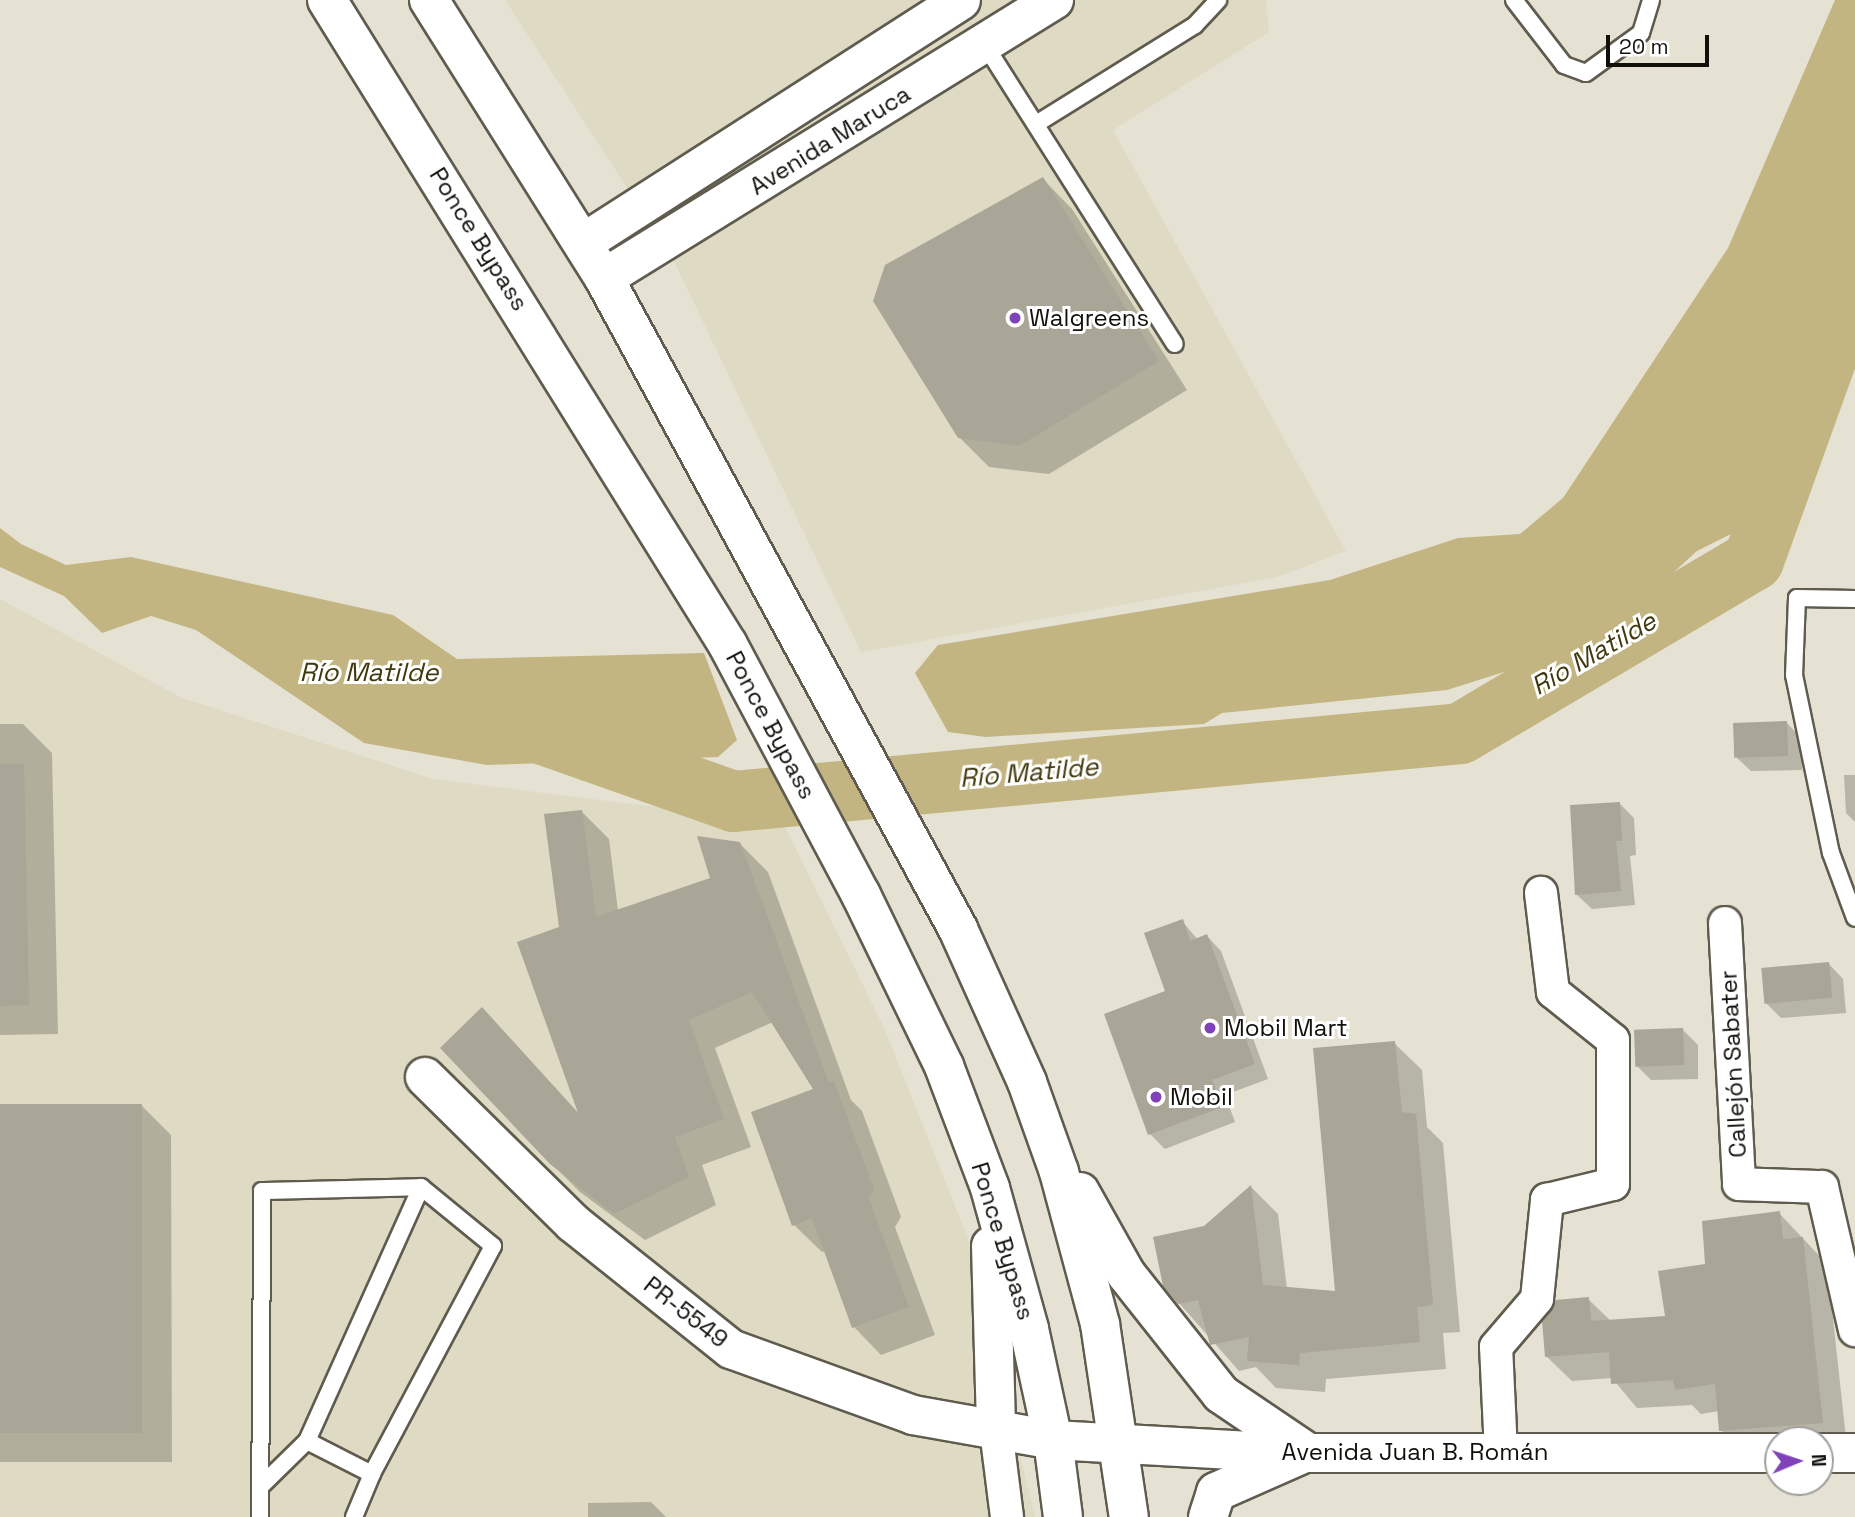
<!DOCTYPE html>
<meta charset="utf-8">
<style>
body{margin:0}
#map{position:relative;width:1855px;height:1517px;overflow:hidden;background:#e5e2d3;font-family:"Space Grotesk",sans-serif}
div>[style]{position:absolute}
.built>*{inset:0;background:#dfdac3}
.water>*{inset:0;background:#c3b582}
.shadow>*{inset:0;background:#0003}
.river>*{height:61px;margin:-30.5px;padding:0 30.5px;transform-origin:30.5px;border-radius:30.5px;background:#c3b582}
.building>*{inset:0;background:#a9a597;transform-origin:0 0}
.roads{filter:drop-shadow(2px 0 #5f5c4f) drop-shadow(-2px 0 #5f5c4f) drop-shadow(0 2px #5f5c4f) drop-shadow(0 -2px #5f5c4f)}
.lane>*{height:16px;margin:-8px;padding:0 8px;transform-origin:8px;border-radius:8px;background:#fff}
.street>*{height:32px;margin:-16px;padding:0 16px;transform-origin:16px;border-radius:16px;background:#fff}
.secondary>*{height:38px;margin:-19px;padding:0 19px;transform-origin:19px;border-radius:19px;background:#fff}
.primary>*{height:38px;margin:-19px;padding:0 19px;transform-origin:19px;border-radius:19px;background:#fff}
.highway>*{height:38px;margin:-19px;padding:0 19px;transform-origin:19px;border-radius:19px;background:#fff}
.dots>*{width:19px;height:19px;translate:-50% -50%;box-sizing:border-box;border:4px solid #fff;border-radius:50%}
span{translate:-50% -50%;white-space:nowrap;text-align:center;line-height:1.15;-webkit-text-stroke:6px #fff;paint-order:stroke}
.street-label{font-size:24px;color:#11100b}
.poi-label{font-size:24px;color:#11100b}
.left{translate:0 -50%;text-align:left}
.water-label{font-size:26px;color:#42380e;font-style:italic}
.north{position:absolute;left:1764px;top:1426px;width:70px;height:70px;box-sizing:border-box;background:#fff;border:2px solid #a09f9d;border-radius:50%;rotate:88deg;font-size:19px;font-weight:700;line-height:28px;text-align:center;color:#11100b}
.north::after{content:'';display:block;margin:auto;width:24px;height:32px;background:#8042b8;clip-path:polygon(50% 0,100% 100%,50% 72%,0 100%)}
.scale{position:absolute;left:1606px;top:35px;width:103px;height:32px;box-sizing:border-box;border:4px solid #11100b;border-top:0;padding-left:9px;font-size:21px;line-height:24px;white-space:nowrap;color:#11100b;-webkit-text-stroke:5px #fff;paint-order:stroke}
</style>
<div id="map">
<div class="built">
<i style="clip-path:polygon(505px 0,1266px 0,1269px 32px,1113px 130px,1346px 551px,1277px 577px,861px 652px,672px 257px)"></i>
<i style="clip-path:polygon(0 599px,180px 697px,433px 779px,783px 823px,886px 1032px,967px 1236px,1035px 1517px,0 1517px)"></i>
</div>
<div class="water">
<i style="clip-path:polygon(1835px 0,1855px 0,1855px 283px,1819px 323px,1790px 449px,1741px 529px,1697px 551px,1596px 643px,1447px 690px,1222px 713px,1204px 724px,986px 737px,948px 732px,915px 673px,938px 645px,1330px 580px,1458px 538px,1520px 534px,1563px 498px,1728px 248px)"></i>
<i style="clip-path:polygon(0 528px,21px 544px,66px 565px,131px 557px,393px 615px,457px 659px,704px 653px,737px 740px,718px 757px,487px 765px,364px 743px,196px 630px,151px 616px,102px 633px,64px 596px,0 567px)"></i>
</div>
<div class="shadow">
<i style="clip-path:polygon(1043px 179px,1072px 209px,1187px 390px,1049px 474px,989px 467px,959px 437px)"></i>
<i style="clip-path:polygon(1787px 723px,1801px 738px,1802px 770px,1751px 771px,1736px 757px)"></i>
<i style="clip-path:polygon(0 724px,23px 724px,52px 753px,58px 1034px,0 1035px)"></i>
<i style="clip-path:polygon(1844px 775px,1855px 775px,1855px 822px,1846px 813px)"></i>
<i style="clip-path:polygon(1619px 803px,1634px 818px,1636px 855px,1630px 856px,1635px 905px,1592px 909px,1577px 895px)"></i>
<i style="clip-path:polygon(581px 811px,609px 839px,618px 911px,713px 879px,740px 844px,768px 872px,851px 1100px,862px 1111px,901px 1217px,895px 1227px,935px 1335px,881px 1355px,854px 1327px,826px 1251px,822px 1252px,794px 1225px,815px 1090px,773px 1022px,715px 1048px,751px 1147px,702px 1165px,716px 1205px,645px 1240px,580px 1192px,551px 1163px,509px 1037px,581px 1116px,561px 928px)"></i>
<i style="clip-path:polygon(1182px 921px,1198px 940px,1207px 936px,1221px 951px,1268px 1079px,1225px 1095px,1235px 1122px,1165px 1149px,1150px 1134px,1168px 992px)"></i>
<i style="clip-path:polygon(1829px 964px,1843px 979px,1846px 1013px,1781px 1018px,1766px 1003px)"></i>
<i style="clip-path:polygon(1683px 1030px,1698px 1045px,1698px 1079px,1651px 1080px,1636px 1065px)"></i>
<i style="clip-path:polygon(1394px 1043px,1422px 1070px,1427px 1127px,1443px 1143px,1460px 1332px,1443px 1333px,1446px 1369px,1326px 1379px,1325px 1392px,1276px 1388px,1256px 1367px,1239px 1371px,1179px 1303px,1204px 1228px,1251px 1187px,1278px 1214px,1287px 1289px,1337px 1293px)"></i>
<i style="clip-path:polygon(0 1106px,142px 1106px,171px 1135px,172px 1462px,0 1462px)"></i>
<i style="clip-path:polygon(1779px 1213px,1827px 1264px,1847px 1447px,1820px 1440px,1778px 1440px,1745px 1455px,1721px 1430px,1719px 1411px,1701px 1414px,1692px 1405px,1637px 1408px,1612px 1378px,1572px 1381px,1547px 1357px,1588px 1299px,1611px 1321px,1666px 1318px,1707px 1266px)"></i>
<i style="clip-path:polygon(651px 1502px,666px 1517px,588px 1517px,588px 1503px)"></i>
</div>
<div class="river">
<i style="left:540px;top:733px;width:205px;rotate:19.4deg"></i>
<i style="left:733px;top:801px;width:730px;rotate:-5.34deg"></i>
<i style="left:1460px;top:733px;width:340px;rotate:-30.6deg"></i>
<i style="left:1753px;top:560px;width:301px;rotate:-70.2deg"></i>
</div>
<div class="building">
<i style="clip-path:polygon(1043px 177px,1159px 361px,1019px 446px,958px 438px,873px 301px,885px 265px)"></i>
<i style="left:1787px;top:721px;width:35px;height:54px;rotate:88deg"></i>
<i style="clip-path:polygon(0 764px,24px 764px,29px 1005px,0 1006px)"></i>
<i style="clip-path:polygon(1620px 802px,1622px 841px,1616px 841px,1621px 891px,1575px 895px,1570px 805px)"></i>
<i style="clip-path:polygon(582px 810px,596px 917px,710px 878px,697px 836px,740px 842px,829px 1083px,834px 1081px,874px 1189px,869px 1199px,909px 1307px,852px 1328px,812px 1218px,792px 1226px,751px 1112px,813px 1089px,752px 992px,689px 1020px,724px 1119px,675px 1137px,689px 1177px,614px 1214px,550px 1164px,440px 1048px,482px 1007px,578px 1113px,517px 942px,559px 927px,544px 814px)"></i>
<i style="clip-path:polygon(1183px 919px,1190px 941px,1207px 934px,1255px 1064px,1212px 1080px,1222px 1107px,1148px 1135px,1104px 1014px,1165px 991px,1144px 933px)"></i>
<i style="left:1829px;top:962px;width:36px;height:68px;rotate:85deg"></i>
<i style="left:1683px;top:1028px;width:37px;height:49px;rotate:88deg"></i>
<i style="clip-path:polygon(1395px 1041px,1402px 1112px,1416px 1114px,1433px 1305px,1417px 1307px,1420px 1342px,1300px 1353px,1299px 1365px,1247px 1361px,1249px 1337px,1210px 1345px,1198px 1300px,1178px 1304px,1163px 1286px,1153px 1237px,1204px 1226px,1251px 1185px,1263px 1285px,1335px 1291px,1313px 1048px)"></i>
<i style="left:0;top:1104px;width:142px;height:329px"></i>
<i style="clip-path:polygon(1780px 1211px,1783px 1239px,1803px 1237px,1823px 1423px,1719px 1431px,1715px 1384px,1675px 1390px,1673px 1380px,1611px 1384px,1609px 1352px,1545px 1357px,1542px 1321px,1555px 1300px,1589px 1297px,1591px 1321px,1665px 1316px,1658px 1271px,1705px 1264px,1702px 1221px)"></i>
</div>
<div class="roads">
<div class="lane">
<i style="left:1514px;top:0;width:82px;rotate:52.4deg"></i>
<i style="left:1564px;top:65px;width:23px;rotate:20deg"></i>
<i style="left:1586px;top:73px;width:68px;rotate:-36deg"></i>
<i style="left:1641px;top:33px;width:34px;rotate:-73deg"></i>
<i style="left:985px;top:45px;width:354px;rotate:57.6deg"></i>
<i style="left:1036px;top:124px;width:187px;rotate:-31.9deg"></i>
<i style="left:1195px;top:25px;width:34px;rotate:-47deg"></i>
<i style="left:1855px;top:599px;width:58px;rotate:-179deg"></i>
<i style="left:1797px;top:598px;width:77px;rotate:92.2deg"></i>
<i style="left:1794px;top:675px;width:182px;rotate:78.3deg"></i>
<i style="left:1831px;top:853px;width:69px;rotate:69.7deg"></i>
<i style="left:307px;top:1441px;width:73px;rotate:26.9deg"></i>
<i style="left:260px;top:1487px;width:66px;rotate:-44.4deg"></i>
<i style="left:307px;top:1441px;width:278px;rotate:-65.8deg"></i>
<i style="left:421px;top:1187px;width:93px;rotate:39.3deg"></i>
<i style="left:493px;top:1246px;width:258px;rotate:118deg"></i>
<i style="left:372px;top:1474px;width:47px;rotate:112.7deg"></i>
<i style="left:260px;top:1517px;width:326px;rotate:-89.6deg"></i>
<i style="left:262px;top:1191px;width:159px;rotate:-1.4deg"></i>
</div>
<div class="street">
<i style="left:1725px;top:923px;width:261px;rotate:86.9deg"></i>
<i style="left:1739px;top:1184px;width:83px;rotate:2.1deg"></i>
<i style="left:1822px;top:1187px;width:147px;rotate:77deg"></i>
<i style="left:996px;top:1430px;width:88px;rotate:82.8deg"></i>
<i style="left:1501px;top:1452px;width:105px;rotate:-92.7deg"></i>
<i style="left:1496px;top:1347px;width:63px;rotate:-49.5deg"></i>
<i style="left:1537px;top:1299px;width:100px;rotate:-84.2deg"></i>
<i style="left:1547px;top:1200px;width:68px;rotate:-13.6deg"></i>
<i style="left:1613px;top:1184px;width:144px;rotate:-90deg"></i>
<i style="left:1613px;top:1040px;width:77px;rotate:-141.3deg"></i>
<i style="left:1553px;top:992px;width:100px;rotate:-96.9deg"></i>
</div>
<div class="secondary">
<i style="left:583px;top:243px;width:449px;rotate:-32.7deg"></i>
<i style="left:604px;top:278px;width:529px;rotate:-31.71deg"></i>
<i style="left:425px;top:1077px;width:208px;rotate:44.6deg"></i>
<i style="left:573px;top:1223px;width:202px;rotate:38.6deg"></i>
<i style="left:731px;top:1349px;width:194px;rotate:19.9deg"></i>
<i style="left:913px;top:1415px;width:142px;rotate:10.1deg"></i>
</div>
<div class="primary">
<i style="left:1053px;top:1440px;width:229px;rotate:3.2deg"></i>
<i style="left:1282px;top:1453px;width:496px"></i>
<i style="left:1820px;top:1453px;width:35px"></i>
</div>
<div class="highway">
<i style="left:327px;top:0;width:759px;rotate:58.13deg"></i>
<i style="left:728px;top:645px;width:283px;rotate:62deg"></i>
<i style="left:861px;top:895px;width:190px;rotate:64.1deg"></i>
<i style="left:944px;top:1066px;width:130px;rotate:69.3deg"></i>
<i style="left:990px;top:1188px;width:146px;rotate:74.5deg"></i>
<i style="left:1029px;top:1329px;width:114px;rotate:77.8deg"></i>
<i style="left:1053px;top:1440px;width:78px;rotate:82.6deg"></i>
<i style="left:429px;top:0;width:328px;rotate:57.8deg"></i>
<i style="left:604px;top:278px;width:741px;rotate:61.46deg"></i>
<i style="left:958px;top:929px;width:168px;rotate:65.7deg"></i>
<i style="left:1027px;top:1082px;width:96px;rotate:70.4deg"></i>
<i style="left:1059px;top:1172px;width:157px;rotate:74.9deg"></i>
<i style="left:1100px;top:1324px;width:195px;rotate:81.5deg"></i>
<i style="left:1080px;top:1192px;width:94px;rotate:60.7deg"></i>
<i style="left:1126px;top:1274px;width:153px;rotate:51.6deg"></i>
<i style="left:1221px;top:1394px;width:104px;rotate:34deg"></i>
<i style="left:991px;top:1246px;width:184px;rotate:88.4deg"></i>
<i style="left:1208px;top:1517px;width:26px;rotate:-72deg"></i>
<i style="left:1216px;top:1492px;width:99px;rotate:-23.7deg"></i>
</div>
</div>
<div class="dots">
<i style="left:1015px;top:318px;background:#8042b8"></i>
<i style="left:1210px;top:1028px;background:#8042b8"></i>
<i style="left:1156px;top:1097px;background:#8042b8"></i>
</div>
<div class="street-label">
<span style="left:830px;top:140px;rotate:-32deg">Avenida Maruca</span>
<span style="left:479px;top:239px;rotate:58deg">Ponce Bypass</span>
<span style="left:771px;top:725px;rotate:62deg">Ponce Bypass</span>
<span style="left:1733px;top:1064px;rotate:-93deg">Callejón Sabater</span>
<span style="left:1003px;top:1241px;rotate:73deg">Ponce Bypass</span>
<span style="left:686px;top:1312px;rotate:38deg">PR-5549</span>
<span style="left:1415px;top:1452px">Avenida Juan B. Román</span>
</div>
<div class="poi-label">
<span class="left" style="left:1029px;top:318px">Walgreens</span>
<span class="left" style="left:1224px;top:1028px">Mobil Mart</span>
<span class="left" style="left:1170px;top:1097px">Mobil</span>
</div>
<div class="water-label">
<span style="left:1594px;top:654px;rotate:-30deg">Río Matilde</span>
<span style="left:369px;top:673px">Río Matilde</span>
<span style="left:1029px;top:773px;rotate:-5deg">Río Matilde</span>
</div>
<div class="north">N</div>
<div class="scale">20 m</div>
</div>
